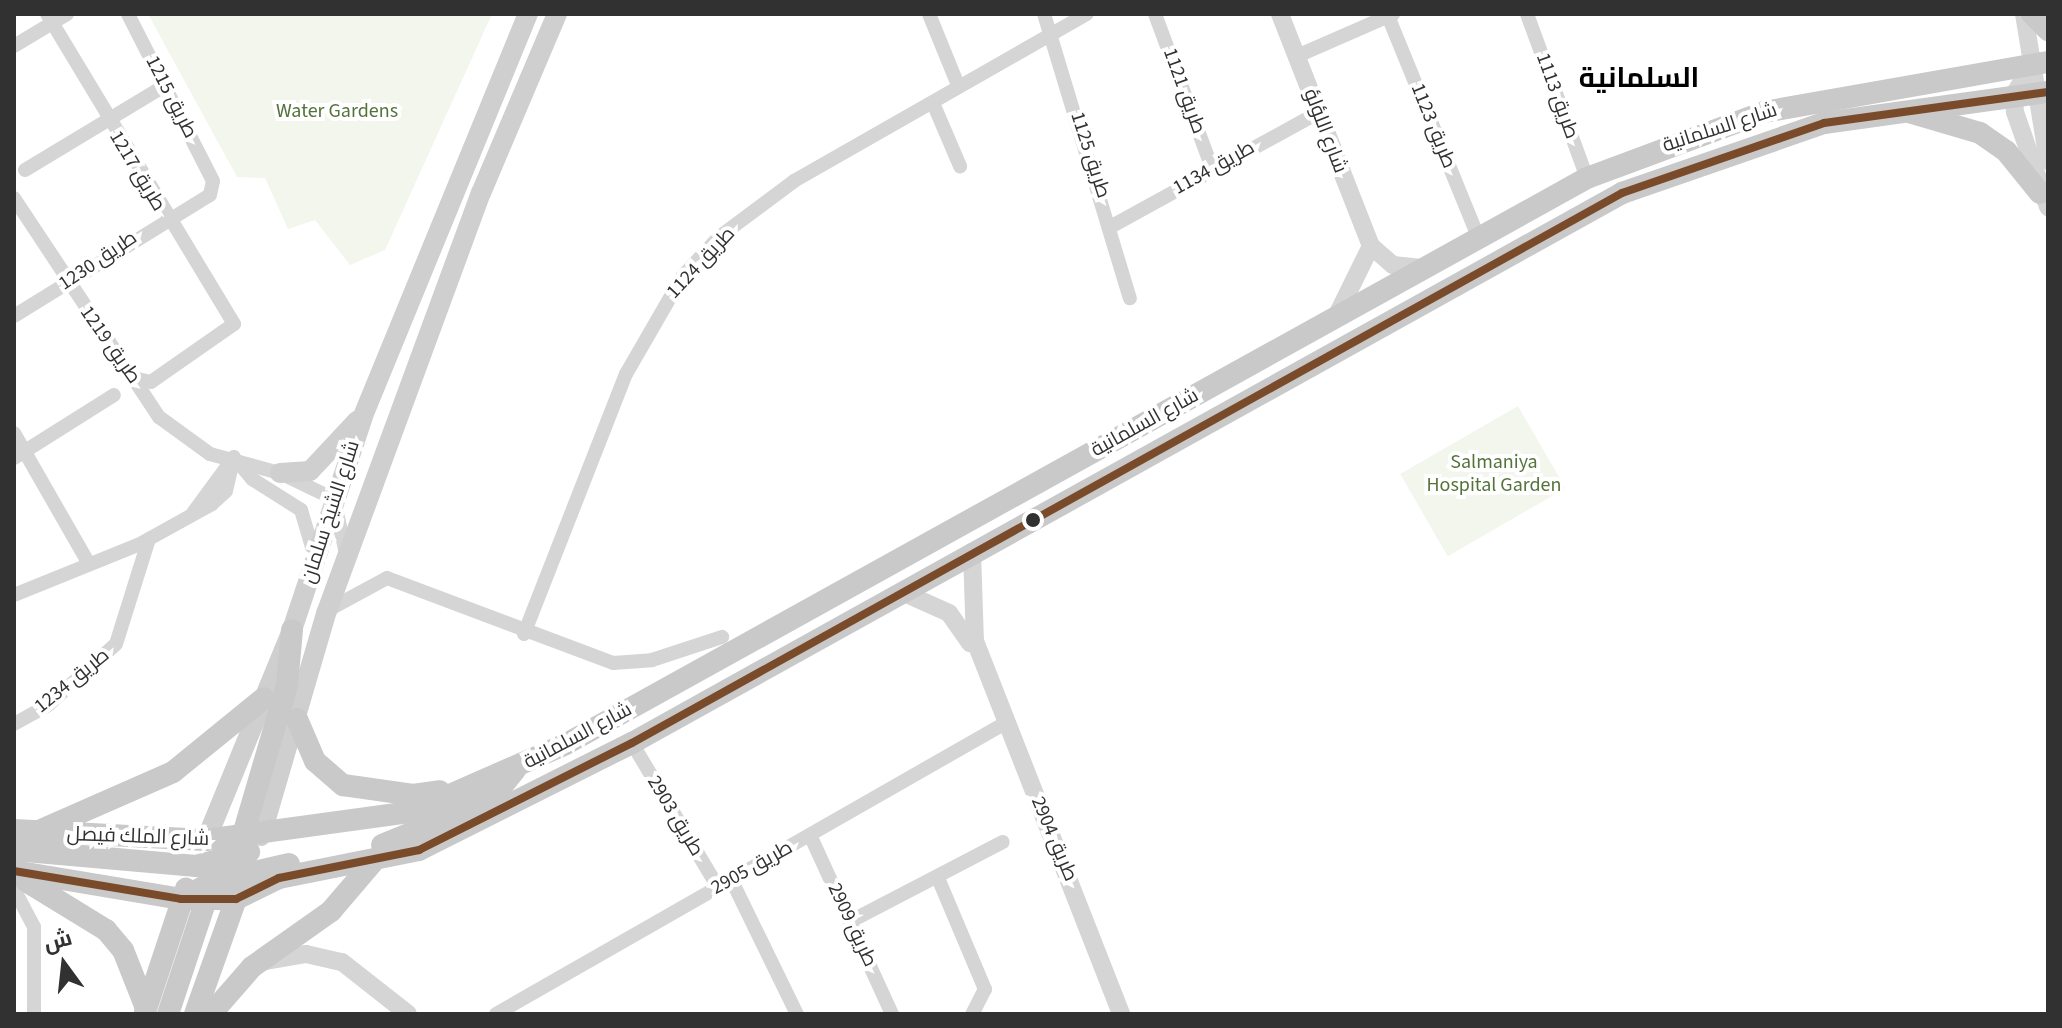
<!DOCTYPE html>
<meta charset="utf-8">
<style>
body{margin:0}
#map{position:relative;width:2062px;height:1028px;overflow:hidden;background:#fff;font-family:"Source Sans 3",Cairo,sans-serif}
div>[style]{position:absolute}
.green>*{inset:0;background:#f2f6ed;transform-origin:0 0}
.minor>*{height:14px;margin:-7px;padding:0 7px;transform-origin:7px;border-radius:7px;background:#d5d5d5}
.tertiary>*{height:18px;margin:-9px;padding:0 9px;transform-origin:9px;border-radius:9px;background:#d5d5d5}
.secondary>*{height:20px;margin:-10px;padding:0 10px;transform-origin:10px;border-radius:10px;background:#cfcfcf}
.primary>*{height:22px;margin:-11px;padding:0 11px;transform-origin:11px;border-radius:11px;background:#c9c9c9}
.bus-1>*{height:8px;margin:-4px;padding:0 4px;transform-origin:4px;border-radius:4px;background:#7a4b2a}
.dots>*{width:22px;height:22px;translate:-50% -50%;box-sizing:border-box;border:4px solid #fff;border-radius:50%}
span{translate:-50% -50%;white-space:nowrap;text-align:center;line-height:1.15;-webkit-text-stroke:8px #fff;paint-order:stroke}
.street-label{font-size:20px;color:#313131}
.park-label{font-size:20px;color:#54723a}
.district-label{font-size:28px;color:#000;font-weight:700}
.frame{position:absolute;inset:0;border:16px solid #313131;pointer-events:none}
.north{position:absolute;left:24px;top:924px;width:80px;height:80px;-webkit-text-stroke:6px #fff;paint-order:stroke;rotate:345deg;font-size:22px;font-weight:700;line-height:32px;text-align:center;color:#313131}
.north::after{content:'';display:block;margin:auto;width:28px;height:36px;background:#313131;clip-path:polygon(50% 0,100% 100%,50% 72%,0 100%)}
</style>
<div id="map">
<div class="green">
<i style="clip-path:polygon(148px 14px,492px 14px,385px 250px,350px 265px,315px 220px,288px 229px,265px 178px,237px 177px)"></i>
<i style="left:1518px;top:406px;width:95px;height:136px;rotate:60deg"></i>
</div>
<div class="minor">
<i style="left:47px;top:14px;width:362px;rotate:58.9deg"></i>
<i style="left:234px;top:324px;width:101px;rotate:145.1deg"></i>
<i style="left:151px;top:382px;width:18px;rotate:-167deg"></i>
<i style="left:929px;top:14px;width:77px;rotate:67.8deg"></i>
<i style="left:1044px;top:14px;width:297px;rotate:73.2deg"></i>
<i style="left:1155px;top:14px;width:164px;rotate:69.7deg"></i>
<i style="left:1527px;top:14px;width:175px;rotate:69.9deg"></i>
<i style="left:1388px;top:16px;width:238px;rotate:67.8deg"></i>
<i style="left:14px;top:46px;width:62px;rotate:-31.1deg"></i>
<i style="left:1297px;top:56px;width:105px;rotate:-23.6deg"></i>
<i style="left:933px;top:103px;width:69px;rotate:66.8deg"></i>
<i style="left:25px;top:170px;width:165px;rotate:-31.1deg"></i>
<i style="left:14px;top:198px;width:263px;rotate:56.5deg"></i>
<i style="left:159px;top:417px;width:63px;rotate:36deg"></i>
<i style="left:210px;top:454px;width:73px;rotate:15.2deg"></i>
<i style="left:280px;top:473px;width:60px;rotate:25.7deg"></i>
<i style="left:334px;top:499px;width:56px;rotate:77.7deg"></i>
<i style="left:1112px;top:226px;width:233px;rotate:-28.8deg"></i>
<i style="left:14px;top:316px;width:230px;rotate:-31.7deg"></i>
<i style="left:210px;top:195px;width:14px;rotate:-78deg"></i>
<i style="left:213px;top:181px;width:187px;rotate:-117deg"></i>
<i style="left:14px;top:433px;width:149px;rotate:60.2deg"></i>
<i style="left:14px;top:458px;width:118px;rotate:-32.2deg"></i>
<i style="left:237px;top:461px;width:23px;rotate:50deg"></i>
<i style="left:252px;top:479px;width:58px;rotate:32.3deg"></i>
<i style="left:301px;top:510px;width:49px;rotate:73.4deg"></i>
<i style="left:193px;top:513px;width:69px;rotate:-53.8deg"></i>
<i style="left:14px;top:595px;width:134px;rotate:-22deg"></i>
<i style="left:138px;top:545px;width:85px;rotate:-29deg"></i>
<i style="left:212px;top:504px;width:19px;rotate:-43deg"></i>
<i style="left:226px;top:491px;width:35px;rotate:-77deg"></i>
<i style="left:328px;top:610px;width:67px;rotate:-28.5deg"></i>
<i style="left:387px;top:578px;width:241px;rotate:20.6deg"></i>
<i style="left:613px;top:663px;width:39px;rotate:-4deg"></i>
<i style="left:652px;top:660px;width:74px;rotate:-18.2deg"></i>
<i style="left:524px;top:634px;width:279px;rotate:-68.6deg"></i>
<i style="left:626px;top:374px;width:112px;rotate:-60deg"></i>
<i style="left:682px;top:277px;width:54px;rotate:-47.2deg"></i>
<i style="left:719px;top:237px;width:94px;rotate:-36.7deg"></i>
<i style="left:794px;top:181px;width:337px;rotate:-29.7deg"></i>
<i style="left:14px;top:724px;width:39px;rotate:-29deg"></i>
<i style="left:48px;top:705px;width:91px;rotate:-41.9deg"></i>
<i style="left:116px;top:644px;width:110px;rotate:-72.6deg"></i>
<i style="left:632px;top:743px;width:168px;rotate:59.2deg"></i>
<i style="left:810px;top:835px;width:197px;rotate:65.4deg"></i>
<i style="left:938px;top:878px;width:121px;rotate:67.1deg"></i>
<i style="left:985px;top:989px;width:28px;rotate:117deg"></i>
<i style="left:732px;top:881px;width:148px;rotate:64deg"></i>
<i style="left:14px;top:889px;width:43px;rotate:62.2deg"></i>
<i style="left:34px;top:927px;width:87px;rotate:90deg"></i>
<i style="left:851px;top:921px;width:171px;rotate:-27.5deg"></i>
<i style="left:496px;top:1014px;width:589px;rotate:-29.74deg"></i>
</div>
<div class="tertiary">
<i style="left:1280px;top:14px;width:249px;rotate:68.6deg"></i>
<i style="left:1371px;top:246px;width:29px;rotate:41deg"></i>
<i style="left:1393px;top:265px;width:31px;rotate:6deg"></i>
<i style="left:2024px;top:14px;width:149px;rotate:80.7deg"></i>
<i style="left:2033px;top:63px;width:37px;rotate:121deg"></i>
<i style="left:2014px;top:95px;width:17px;rotate:87deg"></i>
<i style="left:2015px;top:112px;width:101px;rotate:70.8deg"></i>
<i style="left:1337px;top:315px;width:77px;rotate:-63.8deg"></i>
<i style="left:972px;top:552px;width:89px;rotate:88.1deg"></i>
<i style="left:975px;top:641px;width:401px;rotate:68.6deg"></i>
<i style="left:902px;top:592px;width:51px;rotate:24.1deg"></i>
<i style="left:949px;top:613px;width:37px;rotate:55deg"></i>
<i style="left:266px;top:961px;width:41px;rotate:-9.9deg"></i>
<i style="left:306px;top:954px;width:37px;rotate:13deg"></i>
<i style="left:342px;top:962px;width:84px;rotate:38.2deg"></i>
</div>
<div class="secondary">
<i style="left:280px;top:473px;width:30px;rotate:-4deg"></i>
<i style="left:310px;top:471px;width:69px;rotate:-46.8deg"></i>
<i style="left:261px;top:836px;width:234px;rotate:-73.7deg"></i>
<i style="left:327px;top:611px;width:445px;rotate:-69.8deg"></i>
<i style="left:481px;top:193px;width:194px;rotate:-67deg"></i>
<i style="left:206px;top:840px;width:227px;rotate:-67.7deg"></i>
<i style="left:292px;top:630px;width:225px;rotate:-71.6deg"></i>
<i style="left:363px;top:416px;width:435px;rotate:-67.7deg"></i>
</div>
<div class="primary">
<i style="left:2032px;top:14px;width:23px;rotate:45deg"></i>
<i style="left:1912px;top:113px;width:71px;rotate:16.4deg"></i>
<i style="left:1980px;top:133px;width:32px;rotate:35deg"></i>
<i style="left:2006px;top:151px;width:54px;rotate:51deg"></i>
<i style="left:297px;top:719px;width:46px;rotate:66.8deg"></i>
<i style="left:315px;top:761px;width:37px;rotate:41deg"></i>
<i style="left:343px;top:785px;width:71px;rotate:8.1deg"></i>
<i style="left:413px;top:795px;width:27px;rotate:-8deg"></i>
<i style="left:14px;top:830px;width:192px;rotate:3deg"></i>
<i style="left:206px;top:840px;width:207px;rotate:-7.8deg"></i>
<i style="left:411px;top:812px;width:169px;rotate:-23.7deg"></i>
<i style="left:566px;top:744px;width:1167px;rotate:-29deg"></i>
<i style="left:1587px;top:178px;width:189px;rotate:-20.4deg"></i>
<i style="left:1764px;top:112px;width:288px;rotate:-10deg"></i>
<i style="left:41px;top:830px;width:144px;rotate:-23.7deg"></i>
<i style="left:173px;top:772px;width:117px;rotate:-39.1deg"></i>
<i style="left:382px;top:845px;width:117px;rotate:-22.2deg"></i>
<i style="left:490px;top:801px;width:40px;rotate:-51deg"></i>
<i style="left:14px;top:850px;width:183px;rotate:5deg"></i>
<i style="left:196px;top:866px;width:55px;rotate:-14.8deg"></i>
<i style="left:14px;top:871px;width:169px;rotate:9.5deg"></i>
<i style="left:181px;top:899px;width:55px"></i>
<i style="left:236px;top:899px;width:48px;rotate:-26deg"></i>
<i style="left:279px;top:878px;width:143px;rotate:-11.3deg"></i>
<i style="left:419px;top:850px;width:238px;rotate:-26.7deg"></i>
<i style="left:632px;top:743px;width:1133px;rotate:-29.05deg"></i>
<i style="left:1622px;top:193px;width:214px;rotate:-19.1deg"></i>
<i style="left:1824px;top:123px;width:226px;rotate:-7.9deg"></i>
<i style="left:26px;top:881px;width:94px;rotate:31.5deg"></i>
<i style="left:106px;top:930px;width:26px;rotate:50deg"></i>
<i style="left:123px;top:950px;width:62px;rotate:68.4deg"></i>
<i style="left:182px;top:899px;width:34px;rotate:-30deg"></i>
<i style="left:211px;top:882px;width:80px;rotate:-13deg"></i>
<i style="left:145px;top:1012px;width:130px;rotate:-71.6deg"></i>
<i style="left:168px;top:1014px;width:133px;rotate:-71.6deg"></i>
<i style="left:195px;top:1014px;width:122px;rotate:-70.4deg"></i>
<i style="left:236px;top:899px;width:61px;rotate:-84.4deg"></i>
<i style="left:242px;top:838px;width:159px;rotate:-73.6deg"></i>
<i style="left:287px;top:685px;width:55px;rotate:-84.8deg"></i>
<i style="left:211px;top:1014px;width:62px;rotate:-48.9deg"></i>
<i style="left:252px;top:967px;width:97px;rotate:-35.3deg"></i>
<i style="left:331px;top:911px;width:63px;rotate:-49.5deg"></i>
</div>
<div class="bus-1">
<i style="left:14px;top:871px;width:169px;rotate:9.5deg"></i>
<i style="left:181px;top:899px;width:55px"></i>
<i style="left:236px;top:899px;width:48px;rotate:-26deg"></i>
<i style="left:279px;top:878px;width:143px;rotate:-11.3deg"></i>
<i style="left:419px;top:850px;width:238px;rotate:-26.7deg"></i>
<i style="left:632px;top:743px;width:1133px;rotate:-29.05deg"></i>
<i style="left:1622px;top:193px;width:214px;rotate:-19.1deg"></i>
<i style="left:1824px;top:123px;width:226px;rotate:-7.9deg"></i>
</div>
<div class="dots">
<i style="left:1033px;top:520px;background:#313131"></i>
</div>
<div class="street-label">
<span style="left:1184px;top:91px;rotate:70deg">طريق 1121</span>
<span style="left:1557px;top:96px;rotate:70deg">طريق 1113</span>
<span style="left:171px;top:97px;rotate:63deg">طريق 1215</span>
<span style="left:1433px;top:126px;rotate:68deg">طريق 1123</span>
<span style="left:1720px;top:128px;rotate:-18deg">شارع السلمانية</span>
<span style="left:1325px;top:131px;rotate:69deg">شارع اللؤلؤ</span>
<span style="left:1090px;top:155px;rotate:72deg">طريق 1125</span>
<span style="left:1214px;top:168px;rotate:-29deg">طريق 1134</span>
<span style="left:137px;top:171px;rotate:59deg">طريق 1217</span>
<span style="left:98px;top:261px;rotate:-34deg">طريق 1230</span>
<span style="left:701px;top:263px;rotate:-47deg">طريق 1124</span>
<span style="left:110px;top:345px;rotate:55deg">طريق 1219</span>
<span style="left:1145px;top:423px;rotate:-29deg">شارع السلمانية</span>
<span style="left:331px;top:512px;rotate:-72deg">شارع الشيخ سلمان</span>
<span style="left:72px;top:681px;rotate:-39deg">طريق 1234</span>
<span style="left:578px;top:736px;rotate:-28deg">شارع السلمانية</span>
<span style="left:675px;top:816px;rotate:59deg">طريق 2903</span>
<span style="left:138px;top:837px;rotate:2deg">شارع الملك فيصل</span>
<span style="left:1054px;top:839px;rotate:67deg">طريق 2904</span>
<span style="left:752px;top:868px;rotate:-29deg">طريق 2905</span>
<span style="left:852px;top:925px;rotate:65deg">طريق 2909</span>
</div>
<div class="park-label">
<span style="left:337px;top:111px">Water Gardens</span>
<span style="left:1494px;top:474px">Salmaniya<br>Hospital Garden</span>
</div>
<div class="district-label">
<span style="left:1639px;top:78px">السلمانية</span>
</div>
<div class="frame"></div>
<div class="north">ش</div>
</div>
